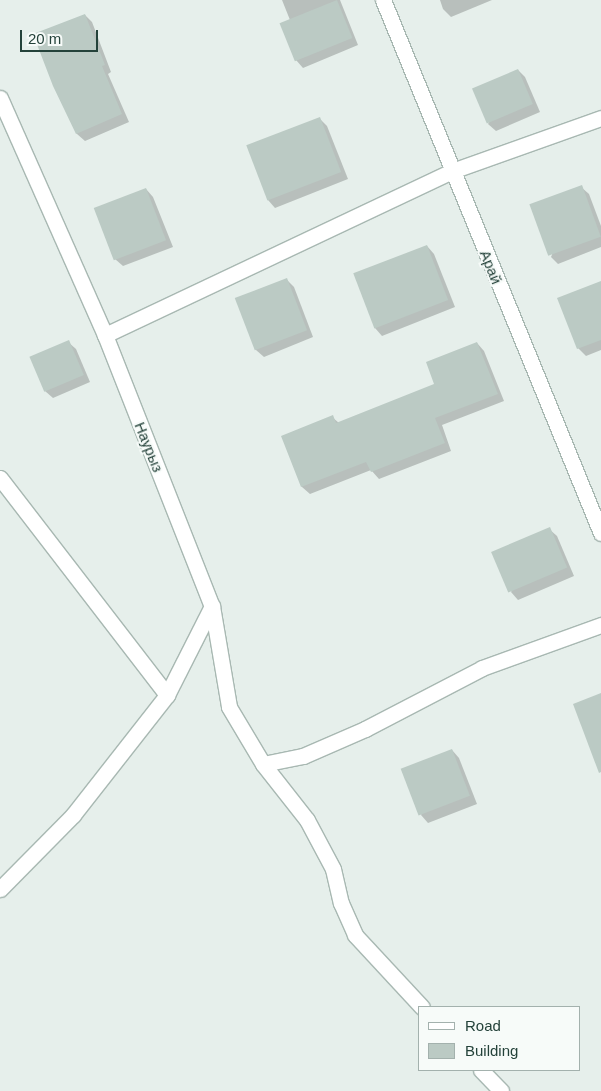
<!DOCTYPE html>
<meta charset="utf-8">
<style>
body{margin:0}
#map{position:relative;width:601px;height:1091px;overflow:hidden;background:#e6efeb;font-family:Helvetica,sans-serif}
div>[style]{position:absolute}
.shadow>*{inset:0;background:#0003}
.building>*{inset:0;background:#bbcac4;transform-origin:0 0}
.roads{filter:drop-shadow(1px 0 #a8b8b2) drop-shadow(-1px 0 #a8b8b2) drop-shadow(0 1px #a8b8b2) drop-shadow(0 -1px #a8b8b2)}
.minor>*{height:15px;margin:-7.5px;padding:0 7.5px;transform-origin:7.5px;border-radius:7.5px;background:#fff}
span{translate:-50% -50%;white-space:nowrap;text-align:center;line-height:1.15;-webkit-text-stroke:4px #f7fbf9;paint-order:stroke}
.street-label{font-size:15px;color:#24423a}
.legend{position:absolute;left:418px;top:1006px;width:162px;height:65px;box-sizing:border-box;background:#f7fbf9;border:1px solid #a3b1ad;margin:0;padding:6px 9px;list-style:none;font-size:15px;color:#24423a}
.legend li{display:flex;align-items:center;gap:10px;height:25px}
.legend b{width:25px;border:1px solid #a3b1ad}
.scale{position:absolute;left:20px;top:30px;width:78px;height:22px;box-sizing:border-box;border:2px solid #24423a;border-top:0;padding-left:6px;font-size:15px;line-height:18px;white-space:nowrap;color:#24423a;-webkit-text-stroke:4px #f7fbf9;paint-order:stroke}
</style>
<div id="map">
<div class="shadow">
<i style="clip-path:polygon(282px 0,340px 0,358px 45px,303px 68px,296px 60px,290px 20px)"></i>
<i style="clip-path:polygon(440px 0,492px 0,451px 17px,443px 9px)"></i>
<i style="clip-path:polygon(85px 15px,92px 22px,111px 72px,108px 74px,129px 122px,85px 141px,77px 134px,54px 85px)"></i>
<i style="clip-path:polygon(518px 70px,525px 77px,540px 112px,496px 131px,488px 124px)"></i>
<i style="clip-path:polygon(320px 119px,327px 126px,348px 179px,275px 208px,268px 200px)"></i>
<i style="clip-path:polygon(581px 187px,589px 194px,601px 226px,601px 247px,558px 264px,551px 257px)"></i>
<i style="clip-path:polygon(146px 189px,153px 197px,173px 247px,123px 266px,115px 259px)"></i>
<i style="clip-path:polygon(427px 246px,434px 254px,455px 307px,382px 336px,375px 328px)"></i>
<i style="clip-path:polygon(287px 280px,294px 287px,313px 337px,264px 357px,256px 350px,237px 299px)"></i>
<i style="clip-path:polygon(601px 282px,601px 350px,586px 356px,578px 348px)"></i>
<i style="clip-path:polygon(68px 342px,76px 349px,90px 382px,53px 398px,45px 391px)"></i>
<i style="clip-path:polygon(477px 343px,484px 351px,504px 401px,442px 425px,451px 451px,379px 479px,371px 470px,310px 494px,302px 487px,283px 436px,332px 417px,339px 423px,436px 385px)"></i>
<i style="clip-path:polygon(549px 529px,557px 536px,574px 576px,518px 600px,511px 592px)"></i>
<i style="clip-path:polygon(452px 750px,459px 758px,477px 804px,428px 823px,421px 815px)"></i>
</div>
<div class="building">
<i style="left:337px;top:0;width:41px;height:62px;rotate:68deg"></i>
<i style="clip-path:polygon(85px 14px,105px 65px,102px 66px,122px 114px,76px 134px,53px 86px,33px 34px)"></i>
<i style="left:518px;top:69px;width:38px;height:50px;rotate:67deg"></i>
<i style="left:320px;top:117px;width:59px;height:79px;rotate:69deg"></i>
<i style="left:582px;top:185px;width:55px;height:56px;rotate:70deg"></i>
<i style="left:146px;top:188px;width:56px;height:56px;rotate:69deg"></i>
<i style="left:427px;top:245px;width:59px;height:79px;rotate:69deg"></i>
<i style="left:287px;top:278px;width:56px;height:56px;rotate:69deg"></i>
<i style="clip-path:polygon(601px 281px,601px 340px,577px 349px,557px 298px)"></i>
<i style="left:69px;top:340px;width:38px;height:43px;rotate:67deg"></i>
<i style="clip-path:polygon(477px 342px,498px 394px,435px 418px,445px 443px,371px 472px,366px 462px,301px 487px,281px 436px,333px 415px,336px 423px,434px 384px,426px 362px)"></i>
<i style="left:550px;top:527px;width:44px;height:64px;rotate:67deg"></i>
<i style="clip-path:polygon(601px 693px,601px 772px,599px 773px,573px 704px)"></i>
<i style="left:452px;top:749px;width:50px;height:55px;rotate:69deg"></i>
</div>
<div class="roads">
<div class="minor">
<i style="left:383px;top:0;width:576px;rotate:67.76deg"></i>
<i style="left:0;top:98px;width:259px;rotate:66.1deg"></i>
<i style="left:105px;top:335px;width:291px;rotate:68.5deg"></i>
<i style="left:212px;top:606px;width:102px;rotate:80.4deg"></i>
<i style="left:229px;top:707px;width:66px;rotate:59.2deg"></i>
<i style="left:263px;top:764px;width:41px;rotate:-11.3deg"></i>
<i style="left:303px;top:756px;width:68px;rotate:-23.5deg"></i>
<i style="left:365px;top:729px;width:132px;rotate:-27.5deg"></i>
<i style="left:482px;top:668px;width:127px;rotate:-19.9deg"></i>
<i style="left:105px;top:335px;width:384px;rotate:-25.3deg"></i>
<i style="left:452px;top:171px;width:158px;rotate:-19.6deg"></i>
<i style="left:0;top:478px;width:274px;rotate:52.4deg"></i>
<i style="left:167px;top:695px;width:152px;rotate:128.1deg"></i>
<i style="left:73px;top:815px;width:104px;rotate:134.6deg"></i>
<i style="left:167px;top:695px;width:100px;rotate:-63.2deg"></i>
<i style="left:263px;top:764px;width:71px;rotate:51.8deg"></i>
<i style="left:307px;top:820px;width:55px;rotate:62deg"></i>
<i style="left:333px;top:869px;width:35px;rotate:77deg"></i>
<i style="left:341px;top:903px;width:35px;rotate:66deg"></i>
<i style="left:355px;top:935px;width:98px;rotate:47.1deg"></i>
<i style="left:481px;top:1070px;width:29px;rotate:46deg"></i>
</div>
</div>
<div class="street-label">
<span style="left:491px;top:267px;rotate:68deg">Арай</span>
<span style="left:149px;top:447px;rotate:68deg">Наурыз</span>
</div>
<ul class="legend">
<li><b style="height:6px;background:#fff"></b>Road</li>
<li><b style="height:14px;background:#bbcac4"></b>Building</li>
</ul>
<div class="scale">20 m</div>
</div>
